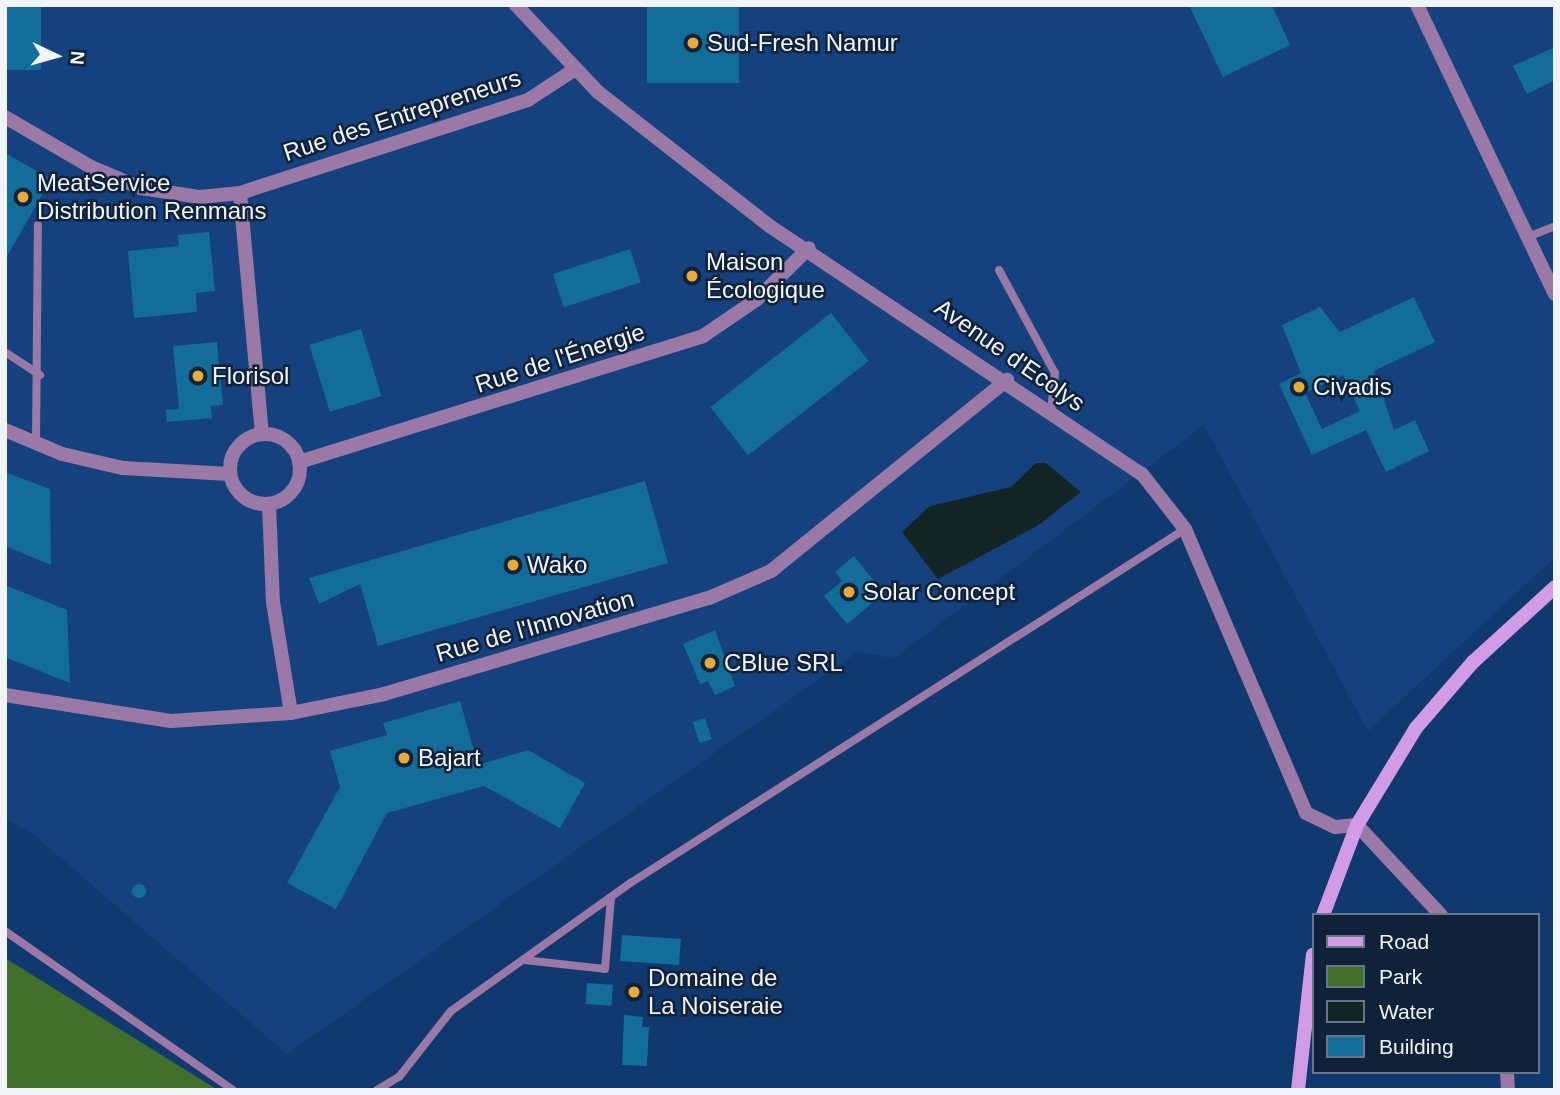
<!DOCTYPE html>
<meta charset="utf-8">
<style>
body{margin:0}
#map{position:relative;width:1560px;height:1095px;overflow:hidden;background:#10396f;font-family:Helvetica,sans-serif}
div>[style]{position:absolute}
.built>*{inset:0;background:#15427e}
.green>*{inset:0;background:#40702a}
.water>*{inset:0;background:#132525}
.building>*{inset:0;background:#136d99;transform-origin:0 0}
.round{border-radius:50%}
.lane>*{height:8px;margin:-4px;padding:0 4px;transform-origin:4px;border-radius:4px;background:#9b79a7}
.street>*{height:14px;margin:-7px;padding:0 7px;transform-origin:7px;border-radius:7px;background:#9b79a7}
.street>.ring{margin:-7px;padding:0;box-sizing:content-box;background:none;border:14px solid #9b79a7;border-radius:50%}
.secondary>*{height:14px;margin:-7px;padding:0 7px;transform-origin:7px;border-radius:7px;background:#d29be5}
.dots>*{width:19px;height:19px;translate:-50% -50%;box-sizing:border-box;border:4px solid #10223a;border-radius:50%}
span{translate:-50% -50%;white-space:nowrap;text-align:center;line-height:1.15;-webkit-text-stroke:5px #10223a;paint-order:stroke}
.poi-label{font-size:24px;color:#f0f5fc}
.left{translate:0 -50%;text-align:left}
.street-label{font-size:24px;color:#f0f5fc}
.frame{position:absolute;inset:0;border:7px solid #f0f5fc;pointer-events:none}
.legend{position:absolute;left:1312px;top:913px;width:228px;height:161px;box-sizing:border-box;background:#10223a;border:2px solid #6a7688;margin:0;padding:9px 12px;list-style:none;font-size:21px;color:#f0f5fc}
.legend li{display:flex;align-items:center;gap:14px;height:35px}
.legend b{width:35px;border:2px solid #6a7688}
.north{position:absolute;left:21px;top:21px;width:70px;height:70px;-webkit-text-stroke:5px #10223a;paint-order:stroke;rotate:95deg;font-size:19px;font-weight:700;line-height:28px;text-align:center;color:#f0f5fc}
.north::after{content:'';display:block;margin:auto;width:24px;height:32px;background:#f0f5fc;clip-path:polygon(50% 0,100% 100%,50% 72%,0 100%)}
</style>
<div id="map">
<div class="built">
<i style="clip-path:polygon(5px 5px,1555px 5px,1555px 557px,1368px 731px,1204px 425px,893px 659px,859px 651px,287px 1054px,32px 833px,5px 819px)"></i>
</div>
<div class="green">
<i style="clip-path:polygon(5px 958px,218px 1090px,5px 1090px)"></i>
</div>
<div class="water">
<i style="clip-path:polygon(1036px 463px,1046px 463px,1081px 492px,1037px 526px,938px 579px,902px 532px,930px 506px,1011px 487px)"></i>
</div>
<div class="building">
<i style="left:5px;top:5px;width:36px;height:65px"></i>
<i style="left:647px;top:5px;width:92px;height:78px"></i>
<i style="clip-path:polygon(1189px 5px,1272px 5px,1290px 45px,1223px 77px)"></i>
<i style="clip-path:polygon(1555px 47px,1555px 80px,1527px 94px,1513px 66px)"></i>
<i style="clip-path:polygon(5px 153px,51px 179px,5px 260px)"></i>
<i style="clip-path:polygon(209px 232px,215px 291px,196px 293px,197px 312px,134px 318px,128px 251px,179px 246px,178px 235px)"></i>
<i style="left:630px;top:249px;width:35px;height:81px;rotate:72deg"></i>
<i style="clip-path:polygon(evenodd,1414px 297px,1435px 342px,1374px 371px,1394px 430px,1415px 420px,1429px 451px,1386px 472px,1366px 430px,1312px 455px,1279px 384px,1301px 373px,1282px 325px,1320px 307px,1340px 332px,1414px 297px,1343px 375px,1360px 411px,1322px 429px,1305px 393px,1343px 375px)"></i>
<i style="left:831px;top:313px;width:61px;height:153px;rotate:52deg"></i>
<i style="left:361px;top:329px;width:70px;height:54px;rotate:73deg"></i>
<i style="clip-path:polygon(217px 342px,223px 405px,211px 406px,212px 418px,167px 422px,166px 410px,179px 409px,173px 346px)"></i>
<i style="clip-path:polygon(5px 472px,50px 489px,51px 565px,5px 546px)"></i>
<i style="clip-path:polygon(645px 481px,668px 563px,378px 646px,360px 584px,319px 604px,309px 578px)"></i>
<i style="clip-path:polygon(854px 556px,875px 582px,867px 589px,876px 600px,847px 624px,824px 596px,842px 581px,835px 572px)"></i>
<i style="clip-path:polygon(5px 585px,67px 610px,70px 683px,5px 657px)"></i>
<i style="clip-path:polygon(715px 630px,735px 686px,715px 695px,708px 681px,700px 684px,683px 644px)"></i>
<i style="clip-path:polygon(460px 701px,478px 765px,528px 750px,585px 783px,560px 828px,484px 786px,387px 813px,336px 909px,287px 883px,340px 787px,330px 751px,387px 735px,383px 723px)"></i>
<i style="left:705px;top:718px;width:22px;height:13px;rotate:72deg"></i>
<i class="round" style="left:132px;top:884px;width:14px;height:14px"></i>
<i style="left:622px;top:935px;width:59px;height:26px;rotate:4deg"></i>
<i style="left:587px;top:983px;width:26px;height:21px;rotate:4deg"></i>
<i style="clip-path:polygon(624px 1015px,643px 1017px,642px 1027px,649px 1027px,647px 1066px,622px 1065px)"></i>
</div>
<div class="lane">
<i style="left:1528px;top:237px;width:29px;rotate:-22deg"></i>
<i style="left:999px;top:270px;width:117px;rotate:61.5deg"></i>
<i style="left:1055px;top:373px;width:38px;rotate:96deg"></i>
<i style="left:5px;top:352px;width:42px;rotate:33.3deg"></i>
<i style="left:36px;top:443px;width:218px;rotate:-89.5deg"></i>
<i style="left:5px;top:931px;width:278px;rotate:34.9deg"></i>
<i style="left:524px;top:960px;width:81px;rotate:6.3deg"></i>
<i style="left:605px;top:969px;width:71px;rotate:-85.2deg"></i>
<i style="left:377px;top:1090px;width:26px;rotate:-31deg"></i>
<i style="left:399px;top:1077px;width:84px;rotate:-51.8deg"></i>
<i style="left:451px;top:1011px;width:222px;rotate:-35.5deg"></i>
<i style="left:632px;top:882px;width:656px;rotate:-32.55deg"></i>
</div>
<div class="street">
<i style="left:516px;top:5px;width:120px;rotate:46.7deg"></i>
<i style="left:598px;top:92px;width:219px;rotate:38deg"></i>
<i style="left:771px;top:227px;width:446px;rotate:33.7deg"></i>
<i style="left:1142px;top:474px;width:70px;rotate:52deg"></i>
<i style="left:1185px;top:529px;width:309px;rotate:66.9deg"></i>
<i style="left:1306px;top:813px;width:32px;rotate:26deg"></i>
<i style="left:1335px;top:827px;width:22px;rotate:-5deg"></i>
<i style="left:1357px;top:825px;width:123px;rotate:47deg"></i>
<i style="left:1417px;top:5px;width:320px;rotate:64.5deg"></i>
<i style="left:5px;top:117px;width:99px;rotate:30.2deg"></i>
<i style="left:91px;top:167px;width:54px;rotate:22.8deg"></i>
<i style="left:141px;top:188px;width:60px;rotate:8.7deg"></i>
<i style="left:200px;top:197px;width:40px;rotate:-5.7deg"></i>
<i style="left:240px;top:193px;width:303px;rotate:-17.9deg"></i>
<i style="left:528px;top:100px;width:55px;rotate:-33.1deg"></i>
<i style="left:240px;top:193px;width:242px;rotate:84.8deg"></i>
<i style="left:5px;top:430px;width:62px;rotate:22.8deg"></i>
<i style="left:62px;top:454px;width:63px;rotate:12.9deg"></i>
<i style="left:123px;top:468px;width:107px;rotate:3.2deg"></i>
<i class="ring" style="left:230px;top:434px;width:56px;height:56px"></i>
<i style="left:299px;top:462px;width:423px;rotate:-17.3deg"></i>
<i style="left:703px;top:336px;width:64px;rotate:-34.2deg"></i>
<i style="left:756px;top:300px;width:74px;rotate:-44.5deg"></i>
<i style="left:269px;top:504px;width:98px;rotate:87.7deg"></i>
<i style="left:273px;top:602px;width:112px;rotate:80.8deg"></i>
<i style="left:5px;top:695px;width:168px;rotate:8.9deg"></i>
<i style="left:171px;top:721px;width:120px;rotate:-3.8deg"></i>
<i style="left:291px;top:713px;width:95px;rotate:-11.5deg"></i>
<i style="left:384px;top:694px;width:339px;rotate:-16.5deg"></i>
<i style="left:709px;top:598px;width:68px;rotate:-23.5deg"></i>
<i style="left:771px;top:571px;width:304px;rotate:-39deg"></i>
<i style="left:1507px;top:1072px;width:18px;rotate:87deg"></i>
</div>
<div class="secondary">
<i style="left:1323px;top:915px;width:96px;rotate:-69.3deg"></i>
<i style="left:1357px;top:825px;width:114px;rotate:-58.7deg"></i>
<i style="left:1416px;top:728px;width:87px;rotate:-49.2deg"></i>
<i style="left:1473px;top:662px;width:111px;rotate:-42.4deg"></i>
<i style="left:1298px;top:1090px;width:136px;rotate:-83.7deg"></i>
</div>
<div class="dots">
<i style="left:693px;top:43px;background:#eaaa39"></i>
<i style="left:23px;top:197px;background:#eaaa39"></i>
<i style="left:692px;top:276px;background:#eaaa39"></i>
<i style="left:198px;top:376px;background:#eaaa39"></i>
<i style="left:1299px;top:387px;background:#eaaa39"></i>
<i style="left:513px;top:565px;background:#eaaa39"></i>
<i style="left:849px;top:592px;background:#eaaa39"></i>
<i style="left:710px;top:663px;background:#eaaa39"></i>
<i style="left:404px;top:758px;background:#eaaa39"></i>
<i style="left:634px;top:992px;background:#eaaa39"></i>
</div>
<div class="poi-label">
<span class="left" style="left:707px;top:43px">Sud-Fresh Namur</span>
<span class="left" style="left:37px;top:197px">MeatService<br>Distribution Renmans</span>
<span class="left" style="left:706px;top:276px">Maison<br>Écologique</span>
<span class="left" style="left:212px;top:376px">Florisol</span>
<span class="left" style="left:1313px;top:387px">Civadis</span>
<span class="left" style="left:527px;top:565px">Wako</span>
<span class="left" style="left:863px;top:592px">Solar Concept</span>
<span class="left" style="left:724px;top:663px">CBlue SRL</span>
<span class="left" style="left:418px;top:758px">Bajart</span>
<span class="left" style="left:648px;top:992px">Domaine de<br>La Noiseraie</span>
</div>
<div class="street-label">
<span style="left:402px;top:115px;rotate:-18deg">Rue des Entrepreneurs</span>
<span style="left:1010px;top:355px;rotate:35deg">Avenue d'Ecolys</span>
<span style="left:560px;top:358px;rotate:-18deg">Rue de l'Énergie</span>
<span style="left:535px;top:626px;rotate:-16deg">Rue de l'Innovation</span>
</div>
<div class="frame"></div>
<ul class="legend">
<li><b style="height:9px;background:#d29be5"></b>Road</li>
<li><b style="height:19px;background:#40702a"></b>Park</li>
<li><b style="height:19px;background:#132525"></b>Water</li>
<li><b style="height:19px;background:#136d99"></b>Building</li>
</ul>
<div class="north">N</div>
</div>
